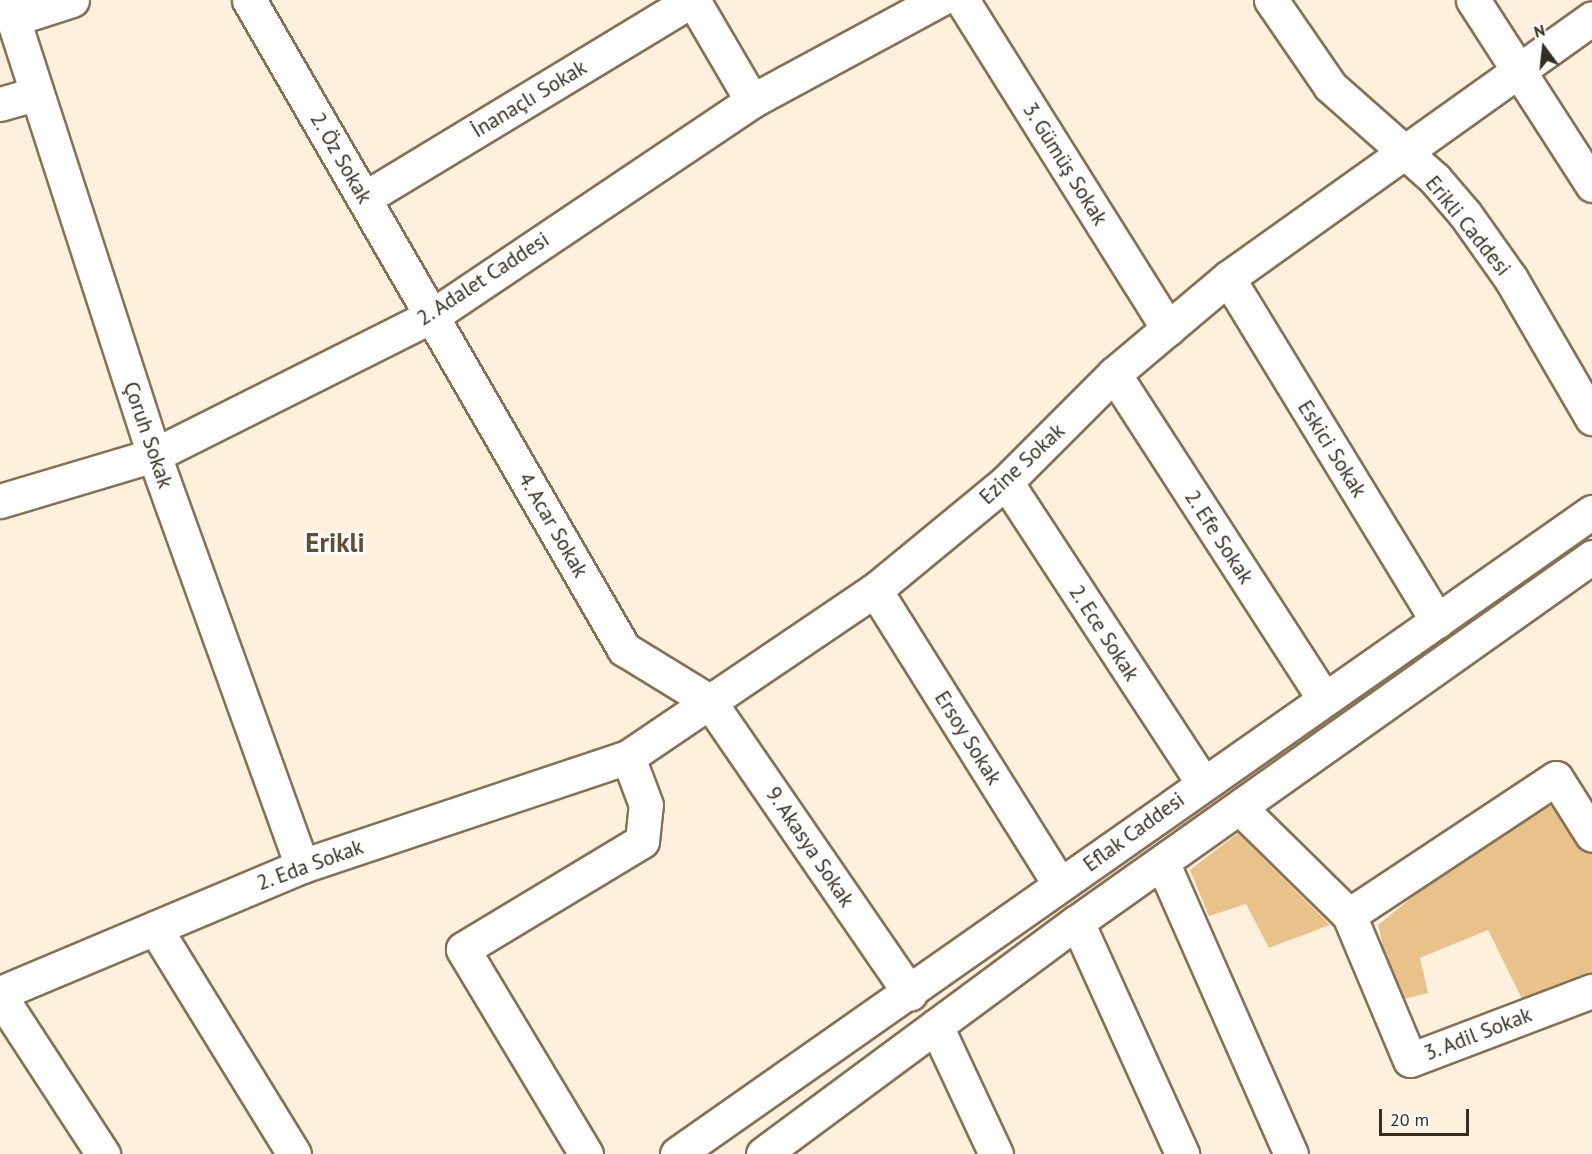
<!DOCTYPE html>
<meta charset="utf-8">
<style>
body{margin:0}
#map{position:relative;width:1592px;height:1154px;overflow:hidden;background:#fef0dd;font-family:"PT Sans",sans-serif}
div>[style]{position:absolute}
.green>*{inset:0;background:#e9c28b}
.roads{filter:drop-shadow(2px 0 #867154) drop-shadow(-2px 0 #867154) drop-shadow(0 2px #867154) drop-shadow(0 -2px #867154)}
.minor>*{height:33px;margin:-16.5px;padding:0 16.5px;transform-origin:16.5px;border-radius:16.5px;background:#fff}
.major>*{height:33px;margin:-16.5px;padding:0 16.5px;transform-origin:16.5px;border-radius:16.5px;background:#fff}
span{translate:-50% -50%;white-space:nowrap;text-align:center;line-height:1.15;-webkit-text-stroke:5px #fff;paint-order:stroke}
.street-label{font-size:21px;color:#362d21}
.district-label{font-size:27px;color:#614d32;font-weight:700}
.north{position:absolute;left:1514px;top:18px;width:60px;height:60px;-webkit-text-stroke:4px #fff;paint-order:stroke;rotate:345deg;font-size:16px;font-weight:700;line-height:24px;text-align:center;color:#362d21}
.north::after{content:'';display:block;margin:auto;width:21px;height:27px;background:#362d21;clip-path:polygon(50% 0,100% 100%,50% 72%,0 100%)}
.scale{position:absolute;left:1379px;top:1109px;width:90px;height:27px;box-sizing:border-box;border:3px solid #362d21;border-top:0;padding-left:8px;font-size:18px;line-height:21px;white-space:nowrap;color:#362d21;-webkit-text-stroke:4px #fff;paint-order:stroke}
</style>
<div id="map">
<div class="green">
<i style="clip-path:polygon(1561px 804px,1592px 853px,1592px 980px,1524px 1003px,1488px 930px,1420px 958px,1428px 993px,1396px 1001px,1378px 925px,1437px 877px,1545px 808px)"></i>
<i style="clip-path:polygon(1238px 833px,1330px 925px,1269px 948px,1246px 904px,1209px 916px,1190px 870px)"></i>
</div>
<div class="roads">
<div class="minor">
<i style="left:7px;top:0;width:478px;rotate:72.1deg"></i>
<i style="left:154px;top:455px;width:437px;rotate:70.2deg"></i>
<i style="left:249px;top:0;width:750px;rotate:59.98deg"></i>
<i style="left:624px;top:649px;width:100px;rotate:31.5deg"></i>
<i style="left:709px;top:701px;width:355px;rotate:55.5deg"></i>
<i style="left:693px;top:0;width:117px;rotate:59.7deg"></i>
<i style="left:962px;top:0;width:388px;rotate:57.9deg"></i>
<i style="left:1473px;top:0;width:220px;rotate:57.2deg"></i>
<i style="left:13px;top:19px;width:62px;rotate:-17.9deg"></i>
<i style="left:0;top:104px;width:37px;rotate:-16deg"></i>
<i style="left:365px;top:198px;width:382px;rotate:-31.2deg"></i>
<i style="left:1228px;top:278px;width:402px;rotate:58.6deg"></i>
<i style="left:1114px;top:374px;width:387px;rotate:57.1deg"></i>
<i style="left:1006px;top:482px;width:360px;rotate:56.8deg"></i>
<i style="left:875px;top:590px;width:348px;rotate:57.9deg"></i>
<i style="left:1240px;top:808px;width:153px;rotate:44.5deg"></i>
<i style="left:1349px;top:915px;width:157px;rotate:67.2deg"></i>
<i style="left:1410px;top:1060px;width:195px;rotate:-20.8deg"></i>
<i style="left:1163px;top:864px;width:317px;rotate:66.2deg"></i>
<i style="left:1349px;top:915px;width:248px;rotate:-33.5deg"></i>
<i style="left:1556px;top:778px;width:67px;rotate:57.7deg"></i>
<i style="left:1077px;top:922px;width:255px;rotate:65.6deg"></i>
<i style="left:155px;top:928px;width:265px;rotate:58.4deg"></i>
<i style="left:0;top:993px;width:328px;rotate:-22.8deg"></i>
<i style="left:302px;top:866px;width:344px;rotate:-18.5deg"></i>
<i style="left:628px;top:757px;width:298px;rotate:-34.1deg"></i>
<i style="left:875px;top:590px;width:170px;rotate:-39.5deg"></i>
<i style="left:1006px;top:482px;width:153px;rotate:-45deg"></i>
<i style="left:1114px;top:374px;width:149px;rotate:-40.1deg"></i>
<i style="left:1228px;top:278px;width:447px;rotate:-35.5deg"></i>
<i style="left:0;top:996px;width:189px;rotate:56.9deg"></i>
<i style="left:936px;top:1026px;width:141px;rotate:64.9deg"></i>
<i style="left:586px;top:1154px;width:239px;rotate:-121deg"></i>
<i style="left:463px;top:949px;width:209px;rotate:-31.1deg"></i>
<i style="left:642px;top:841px;width:36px;rotate:-84deg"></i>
<i style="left:646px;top:805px;width:51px;rotate:-110.6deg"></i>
</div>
<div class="major">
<i style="left:1271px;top:0;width:104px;rotate:55.5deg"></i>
<i style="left:1330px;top:86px;width:140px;rotate:41.5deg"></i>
<i style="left:1435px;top:179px;width:46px;rotate:49.4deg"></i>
<i style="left:1465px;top:214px;width:80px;rotate:54.7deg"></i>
<i style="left:1511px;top:279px;width:161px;rotate:59.8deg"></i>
<i style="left:0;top:501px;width:161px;rotate:-16.6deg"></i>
<i style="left:154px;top:455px;width:311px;rotate:-26.6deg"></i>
<i style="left:432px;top:316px;width:386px;rotate:-33.9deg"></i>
<i style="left:752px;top:101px;width:213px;rotate:-28.4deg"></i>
<i style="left:677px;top:1154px;width:1118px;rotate:-35.06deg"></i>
<i style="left:763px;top:1154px;width:390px;rotate:-36.5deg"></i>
<i style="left:1077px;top:922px;width:631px;rotate:-35.33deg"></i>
</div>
</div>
<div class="street-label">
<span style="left:529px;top:99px;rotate:-31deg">İnanaçlı Sokak</span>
<span style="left:341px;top:158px;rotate:60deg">2. Öz Sokak</span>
<span style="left:1065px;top:164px;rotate:58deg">3. Gümüş Sokak</span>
<span style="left:1468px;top:226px;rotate:51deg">Erikli Caddesi</span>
<span style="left:483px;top:279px;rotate:-33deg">2. Adalet Caddesi</span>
<span style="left:148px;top:435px;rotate:71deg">Çoruh Sokak</span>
<span style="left:1332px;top:449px;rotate:58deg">Eskici Sokak</span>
<span style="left:1022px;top:464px;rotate:-43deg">Ezine Sokak</span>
<span style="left:553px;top:525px;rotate:60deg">4. Acar Sokak</span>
<span style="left:1219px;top:537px;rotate:57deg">2. Efe Sokak</span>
<span style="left:1104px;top:633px;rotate:57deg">2. Ece Sokak</span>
<span style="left:968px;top:738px;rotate:58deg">Ersoy Sokak</span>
<span style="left:1134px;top:832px;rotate:-36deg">Eflak Caddesi</span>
<span style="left:810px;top:847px;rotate:56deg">9. Akasya Sokak</span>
<span style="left:310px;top:865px;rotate:-20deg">2. Eda Sokak</span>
<span style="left:1478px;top:1034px;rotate:-21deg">3. Adil Sokak</span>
</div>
<div class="district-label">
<span style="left:335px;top:543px">Erikli</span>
</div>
<div class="north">N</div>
<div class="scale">20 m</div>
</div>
